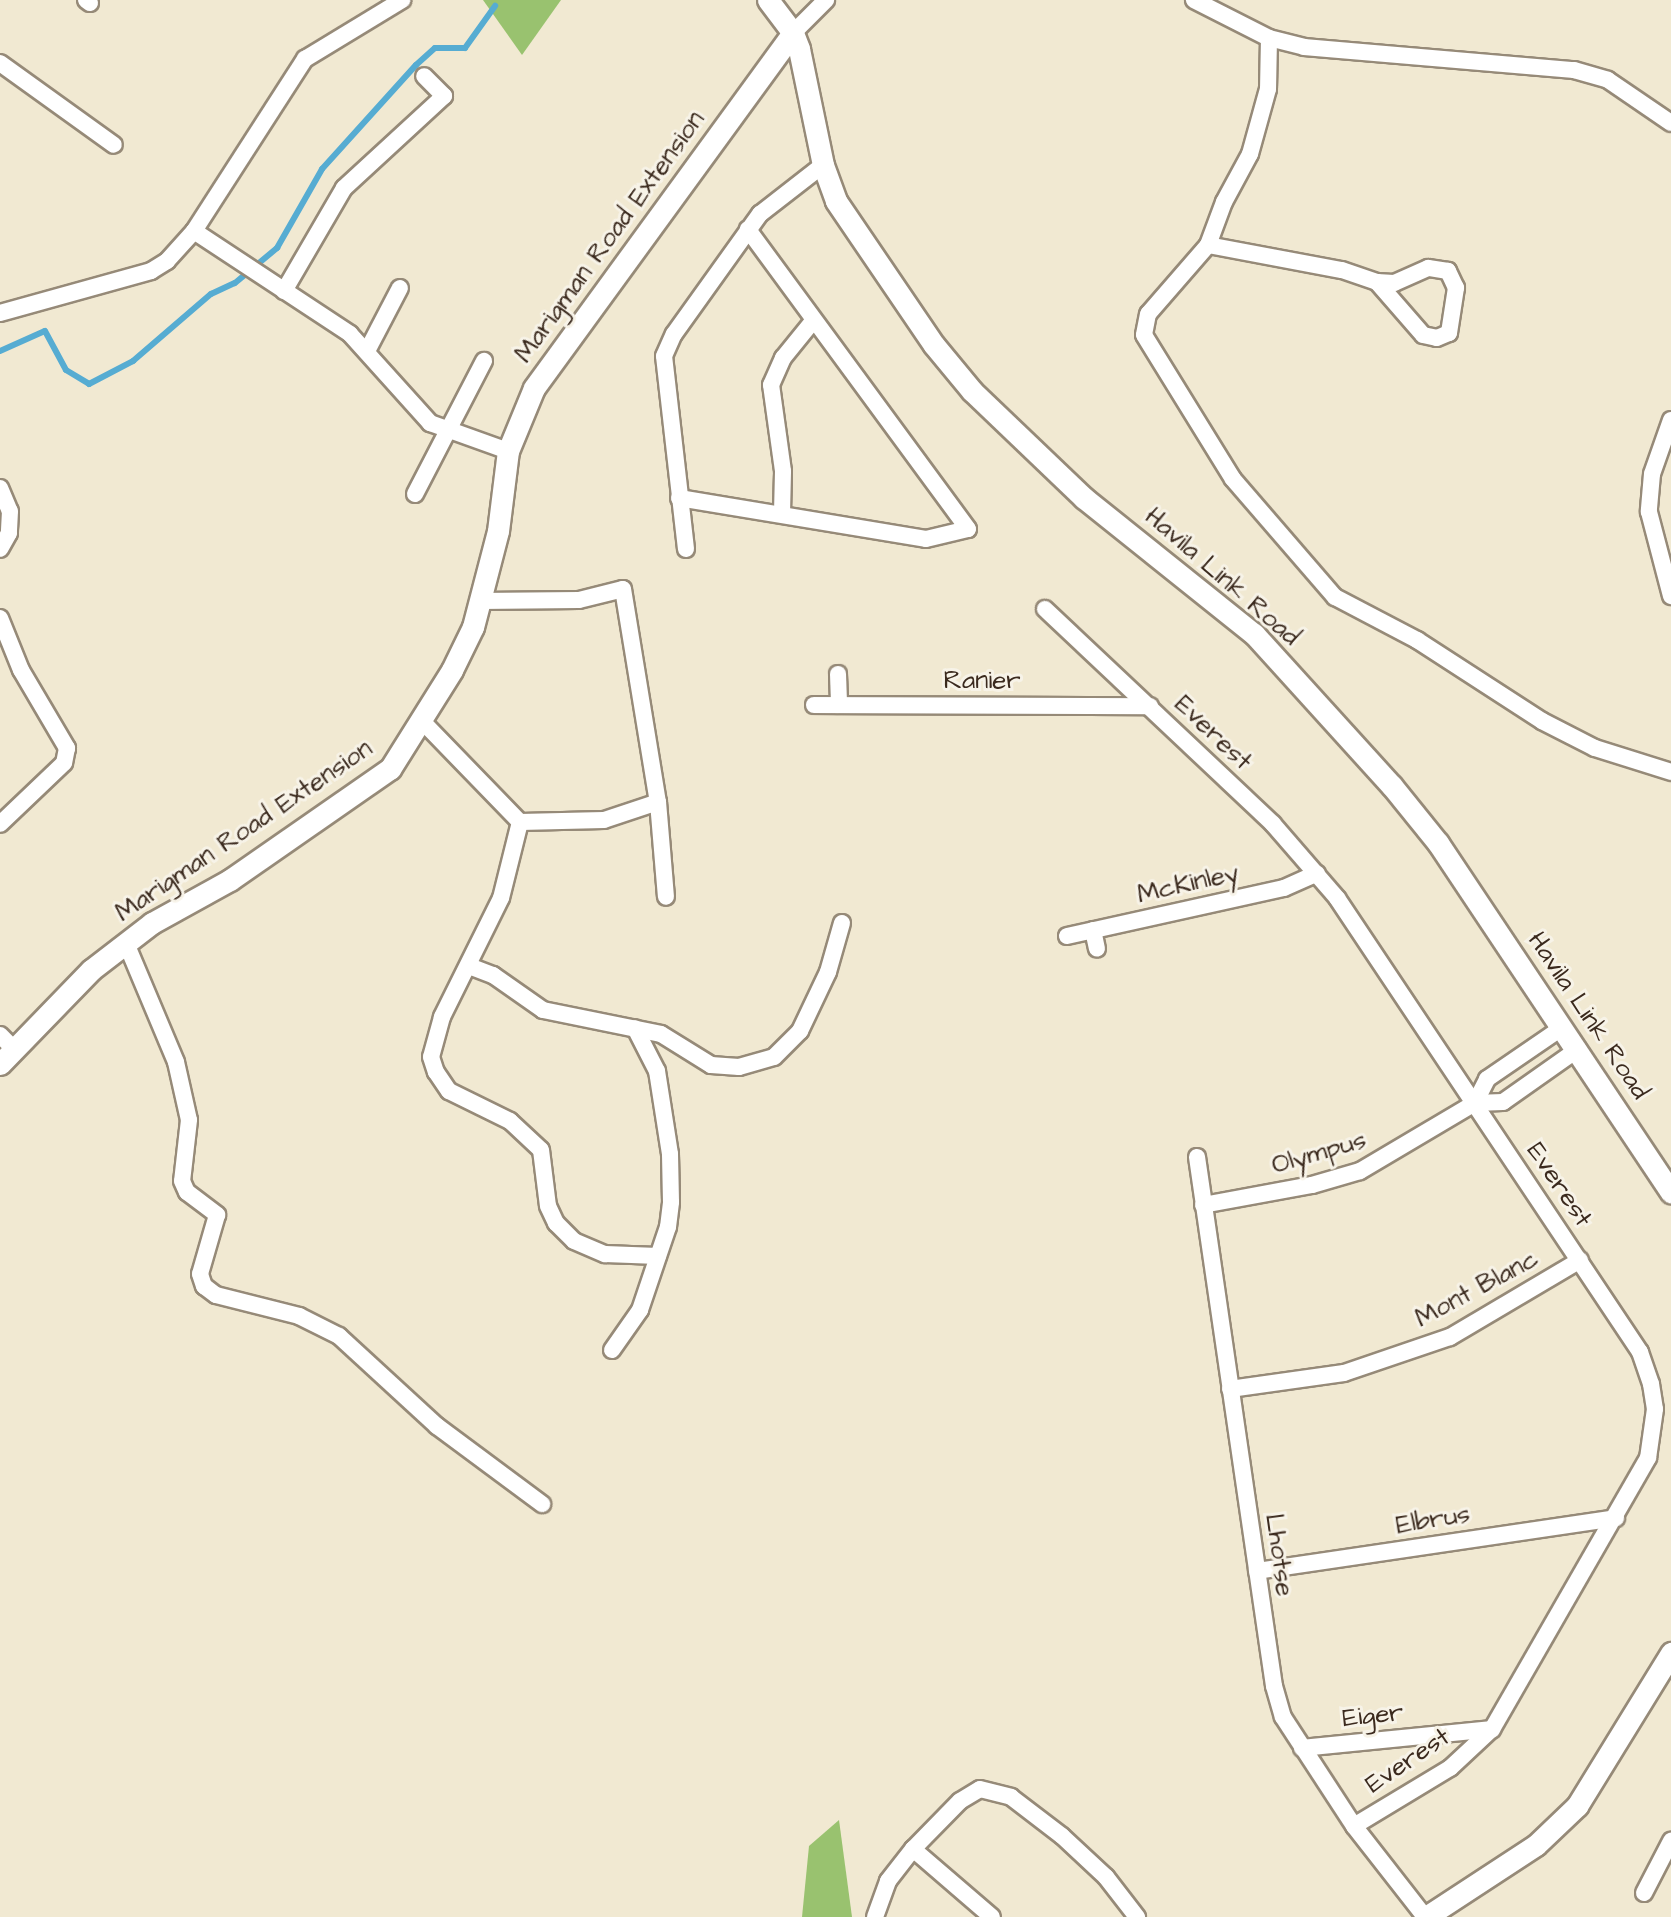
<!DOCTYPE html>
<style>
body{margin:0}
#map{position:relative;width:1671px;height:1917px;overflow:hidden;background:#f1e9d2;font-family:"Architects Daughter",sans-serif}
div>[style]{position:absolute}
.green>*{inset:0;background:#99c26f}
.stream>*{height:6px;margin:-3px;padding:0 3px;transform-origin:3px;border-radius:3px;background:#56acd2}
.roads{filter:drop-shadow(2px 0 #968a78) drop-shadow(-2px 0 #968a78) drop-shadow(0 2px #968a78) drop-shadow(0 -2px #968a78)}
.minor>*{height:16px;margin:-8px;padding:0 8px;transform-origin:8px;border-radius:8px;background:#fff}
.tertiary>*{height:21px;margin:-10.5px;padding:0 10.5px;transform-origin:10.5px;border-radius:10.5px;background:#fff}
span{translate:-50% -50%;white-space:nowrap;text-align:center;line-height:1.15;-webkit-text-stroke:6px #f7f3e8;paint-order:stroke}
.street-label{font-size:26px;color:#3b2a1e}
</style>
<div id="map">
<div class="green">
<i style="clip-path:polygon(483px 0,561px 0,522px 55px)"></i>
<i style="clip-path:polygon(839px 1820px,852px 1917px,802px 1917px,809px 1846px)"></i>
</div>
<div class="stream">
<i style="left:0;top:351px;width:49px;rotate:-24deg"></i>
<i style="left:45px;top:331px;width:44px;rotate:61.7deg"></i>
<i style="left:66px;top:370px;width:27px;rotate:31deg"></i>
<i style="left:89px;top:384px;width:50px;rotate:-27.6deg"></i>
<i style="left:133px;top:361px;width:103px;rotate:-40.7deg"></i>
<i style="left:211px;top:294px;width:26px;rotate:-25deg"></i>
<i style="left:235px;top:283px;width:55px;rotate:-39.8deg"></i>
<i style="left:277px;top:248px;width:91px;rotate:-60.3deg"></i>
<i style="left:322px;top:169px;width:140px;rotate:-47.9deg"></i>
<i style="left:416px;top:65px;width:25px;rotate:-42deg"></i>
<i style="left:435px;top:48px;width:30px"></i>
<i style="left:465px;top:48px;width:52px;rotate:-54.5deg"></i>
</div>
<div class="roads">
<div class="minor">
<i style="left:86px;top:0;width:5px;rotate:37deg"></i>
<i style="left:1194px;top:0;width:84px;rotate:26.9deg"></i>
<i style="left:1269px;top:38px;width:36px;rotate:14deg"></i>
<i style="left:1304px;top:47px;width:271px;rotate:4.9deg"></i>
<i style="left:1574px;top:70px;width:35px;rotate:16deg"></i>
<i style="left:1608px;top:80px;width:76px;rotate:34.3deg"></i>
<i style="left:793px;top:33px;width:47px;rotate:-45deg"></i>
<i style="left:1269px;top:38px;width:51px;rotate:91.1deg"></i>
<i style="left:1268px;top:89px;width:67px;rotate:105.5deg"></i>
<i style="left:1250px;top:154px;width:55px;rotate:118.4deg"></i>
<i style="left:1224px;top:202px;width:46px;rotate:110.4deg"></i>
<i style="left:1208px;top:245px;width:91px;rotate:131deg"></i>
<i style="left:1148px;top:314px;width:21px;rotate:101deg"></i>
<i style="left:1144px;top:335px;width:169px;rotate:58.3deg"></i>
<i style="left:1233px;top:479px;width:156px;rotate:49.2deg"></i>
<i style="left:1335px;top:597px;width:93px;rotate:27.7deg"></i>
<i style="left:1417px;top:640px;width:149px;rotate:32.9deg"></i>
<i style="left:1542px;top:721px;width:59px;rotate:27deg"></i>
<i style="left:1595px;top:748px;width:80px;rotate:17.5deg"></i>
<i style="left:0;top:63px;width:140px;rotate:35.7deg"></i>
<i style="left:194px;top:231px;width:187px;rotate:33.4deg"></i>
<i style="left:350px;top:334px;width:120px;rotate:48deg"></i>
<i style="left:430px;top:423px;width:83px;rotate:19.7deg"></i>
<i style="left:1208px;top:245px;width:136px;rotate:10.6deg"></i>
<i style="left:1342px;top:270px;width:37px;rotate:19deg"></i>
<i style="left:1377px;top:282px;width:70px;rotate:49deg"></i>
<i style="left:1423px;top:335px;width:14px;rotate:12deg"></i>
<i style="left:1437px;top:338px;width:13px;rotate:-23deg"></i>
<i style="left:1449px;top:333px;width:46px;rotate:-81.2deg"></i>
<i style="left:1456px;top:288px;width:19px;rotate:-115deg"></i>
<i style="left:1448px;top:271px;width:20px;rotate:-171deg"></i>
<i style="left:1428px;top:268px;width:37px;rotate:156deg"></i>
<i style="left:1394px;top:283px;width:17px;rotate:-177deg"></i>
<i style="left:284px;top:291px;width:119px;rotate:-59.8deg"></i>
<i style="left:344px;top:188px;width:136px;rotate:-42.6deg"></i>
<i style="left:444px;top:96px;width:28px;rotate:-135deg"></i>
<i style="left:0;top:313px;width:157px;rotate:-15.5deg"></i>
<i style="left:151px;top:271px;width:19px;rotate:-32deg"></i>
<i style="left:167px;top:261px;width:40px;rotate:-48deg"></i>
<i style="left:194px;top:231px;width:205px;rotate:-57.2deg"></i>
<i style="left:305px;top:59px;width:114px;rotate:-31.3deg"></i>
<i style="left:367px;top:351px;width:71px;rotate:-62.4deg"></i>
<i style="left:1671px;top:420px;width:57px;rotate:109.4deg"></i>
<i style="left:1652px;top:474px;width:38px;rotate:95deg"></i>
<i style="left:1649px;top:512px;width:87px;rotate:75.3deg"></i>
<i style="left:0;top:488px;width:25px;rotate:67deg"></i>
<i style="left:10px;top:511px;width:22px;rotate:93deg"></i>
<i style="left:9px;top:533px;width:18px;rotate:119deg"></i>
<i style="left:415px;top:494px;width:150px;rotate:-62.6deg"></i>
<i style="left:679px;top:498px;width:250px;rotate:9.4deg"></i>
<i style="left:926px;top:539px;width:43px;rotate:-13.4deg"></i>
<i style="left:968px;top:529px;width:372px;rotate:-126.3deg"></i>
<i style="left:782px;top:513px;width:42px;rotate:-88.6deg"></i>
<i style="left:783px;top:471px;width:87px;rotate:-97.9deg"></i>
<i style="left:771px;top:385px;width:30px;rotate:-66deg"></i>
<i style="left:783px;top:358px;width:48px;rotate:-51deg"></i>
<i style="left:686px;top:549px;width:194px;rotate:-96.5deg"></i>
<i style="left:664px;top:356px;width:24px;rotate:-66deg"></i>
<i style="left:674px;top:334px;width:148px;rotate:-54.4deg"></i>
<i style="left:760px;top:214px;width:80px;rotate:-37.9deg"></i>
<i style="left:479px;top:601px;width:100px;rotate:-0.6deg"></i>
<i style="left:579px;top:600px;width:45px;rotate:-14deg"></i>
<i style="left:623px;top:589px;width:216px;rotate:80.7deg"></i>
<i style="left:658px;top:802px;width:95px;rotate:85.2deg"></i>
<i style="left:1045px;top:609px;width:313px;rotate:43.3deg"></i>
<i style="left:1273px;top:824px;width:98px;rotate:49.1deg"></i>
<i style="left:1337px;top:898px;width:546px;rotate:56.28deg"></i>
<i style="left:1640px;top:1352px;width:34px;rotate:71deg"></i>
<i style="left:1651px;top:1384px;width:25px;rotate:81deg"></i>
<i style="left:1655px;top:1409px;width:49px;rotate:98.1deg"></i>
<i style="left:1648px;top:1458px;width:313px;rotate:119.9deg"></i>
<i style="left:1492px;top:1729px;width:57px;rotate:137.1deg"></i>
<i style="left:1450px;top:1768px;width:112px;rotate:148.9deg"></i>
<i style="left:0;top:618px;width:56px;rotate:68deg"></i>
<i style="left:21px;top:670px;width:91px;rotate:59.5deg"></i>
<i style="left:67px;top:748px;width:15px;rotate:101deg"></i>
<i style="left:64px;top:763px;width:88px;rotate:136.4deg"></i>
<i style="left:838px;top:674px;width:31px;rotate:88deg"></i>
<i style="left:814px;top:705px;width:336px;rotate:0.2deg"></i>
<i style="left:422px;top:721px;width:141px;rotate:45.9deg"></i>
<i style="left:520px;top:822px;width:84px;rotate:-1.4deg"></i>
<i style="left:604px;top:820px;width:57px;rotate:-18.4deg"></i>
<i style="left:520px;top:822px;width:78px;rotate:104deg"></i>
<i style="left:501px;top:898px;width:133px;rotate:116.4deg"></i>
<i style="left:442px;top:1017px;width:41px;rotate:105.4deg"></i>
<i style="left:431px;top:1057px;width:16px;rotate:72deg"></i>
<i style="left:436px;top:1072px;width:23px;rotate:56deg"></i>
<i style="left:449px;top:1091px;width:68px;rotate:26.2deg"></i>
<i style="left:510px;top:1121px;width:42px;rotate:43.1deg"></i>
<i style="left:541px;top:1150px;width:56px;rotate:82.9deg"></i>
<i style="left:548px;top:1206px;width:19px;rotate:65deg"></i>
<i style="left:556px;top:1223px;width:25px;rotate:45deg"></i>
<i style="left:574px;top:1241px;width:34px;rotate:23deg"></i>
<i style="left:605px;top:1254px;width:53px;rotate:2.2deg"></i>
<i style="left:1093px;top:930px;width:19px;rotate:78deg"></i>
<i style="left:1067px;top:936px;width:222px;rotate:-12.5deg"></i>
<i style="left:1284px;top:888px;width:36px;rotate:-24deg"></i>
<i style="left:126px;top:943px;width:129px;rotate:67.2deg"></i>
<i style="left:176px;top:1062px;width:59px;rotate:77.4deg"></i>
<i style="left:189px;top:1120px;width:61px;rotate:96.5deg"></i>
<i style="left:182px;top:1181px;width:12px;rotate:66deg"></i>
<i style="left:187px;top:1192px;width:38px;rotate:37deg"></i>
<i style="left:217px;top:1215px;width:61px;rotate:106.1deg"></i>
<i style="left:200px;top:1274px;width:13px;rotate:72deg"></i>
<i style="left:204px;top:1286px;width:15px;rotate:37deg"></i>
<i style="left:216px;top:1295px;width:86px;rotate:14.2deg"></i>
<i style="left:299px;top:1316px;width:45px;rotate:26.6deg"></i>
<i style="left:339px;top:1336px;width:133px;rotate:42.6deg"></i>
<i style="left:437px;top:1426px;width:131px;rotate:36.6deg"></i>
<i style="left:469px;top:966px;width:26px;rotate:21deg"></i>
<i style="left:493px;top:975px;width:61px;rotate:35deg"></i>
<i style="left:543px;top:1010px;width:120px;rotate:11.5deg"></i>
<i style="left:661px;top:1034px;width:59px;rotate:31.8deg"></i>
<i style="left:711px;top:1065px;width:28px;rotate:4deg"></i>
<i style="left:739px;top:1067px;width:36px;rotate:-16deg"></i>
<i style="left:774px;top:1057px;width:37px;rotate:-45deg"></i>
<i style="left:800px;top:1031px;width:65px;rotate:-64.6deg"></i>
<i style="left:828px;top:972px;width:51px;rotate:-74.1deg"></i>
<i style="left:0;top:1035px;width:21px;rotate:45deg"></i>
<i style="left:1475px;top:1103px;width:28px;rotate:-2deg"></i>
<i style="left:1503px;top:1102px;width:92px;rotate:-35.2deg"></i>
<i style="left:1475px;top:1103px;width:27px;rotate:-63deg"></i>
<i style="left:1487px;top:1079px;width:92px;rotate:-34.4deg"></i>
<i style="left:1197px;top:1157px;width:535px;rotate:81.72deg"></i>
<i style="left:1274px;top:1686px;width:32px;rotate:74deg"></i>
<i style="left:1283px;top:1717px;width:130px;rotate:56.9deg"></i>
<i style="left:1354px;top:1826px;width:115px;rotate:52deg"></i>
<i style="left:1203px;top:1205px;width:111px;rotate:-10.4deg"></i>
<i style="left:1312px;top:1185px;width:50px;rotate:-16.3deg"></i>
<i style="left:1360px;top:1171px;width:134px;rotate:-30.6deg"></i>
<i style="left:612px;top:1350px;width:49px;rotate:-55deg"></i>
<i style="left:640px;top:1310px;width:88px;rotate:-71.4deg"></i>
<i style="left:668px;top:1227px;width:25px;rotate:-83deg"></i>
<i style="left:671px;top:1202px;width:48px;rotate:-91.2deg"></i>
<i style="left:670px;top:1154px;width:84px;rotate:-98.9deg"></i>
<i style="left:657px;top:1071px;width:48px;rotate:-117.1deg"></i>
<i style="left:1230px;top:1389px;width:115px;rotate:-8deg"></i>
<i style="left:1344px;top:1373px;width:112px;rotate:-18.8deg"></i>
<i style="left:1450px;top:1337px;width:151px;rotate:-30.6deg"></i>
<i style="left:1257px;top:1571px;width:363px;rotate:-8.4deg"></i>
<i style="left:1302px;top:1748px;width:191px;rotate:-5.7deg"></i>
<i style="left:913px;top:1849px;width:104px;rotate:40.7deg"></i>
<i style="left:1644px;top:1893px;width:59px;rotate:-62.6deg"></i>
<i style="left:875px;top:1917px;width:38px;rotate:-70deg"></i>
<i style="left:888px;top:1881px;width:41px;rotate:-52deg"></i>
<i style="left:913px;top:1849px;width:67px;rotate:-45.6deg"></i>
<i style="left:960px;top:1801px;width:23px;rotate:-31deg"></i>
<i style="left:980px;top:1789px;width:32px;rotate:14deg"></i>
<i style="left:1011px;top:1797px;width:64px;rotate:37.4deg"></i>
<i style="left:1062px;top:1836px;width:60px;rotate:43deg"></i>
<i style="left:1106px;top:1877px;width:51px;rotate:52.2deg"></i>
</div>
<div class="tertiary">
<i style="left:768px;top:0;width:41px;rotate:52.9deg"></i>
<i style="left:793px;top:33px;width:17px;rotate:69deg"></i>
<i style="left:799px;top:49px;width:118px;rotate:78.3deg"></i>
<i style="left:823px;top:165px;width:38px;rotate:70deg"></i>
<i style="left:836px;top:201px;width:174px;rotate:55.8deg"></i>
<i style="left:934px;top:345px;width:60px;rotate:50.4deg"></i>
<i style="left:972px;top:391px;width:155px;rotate:43.7deg"></i>
<i style="left:1084px;top:498px;width:218px;rotate:38.7deg"></i>
<i style="left:1254px;top:634px;width:205px;rotate:47.8deg"></i>
<i style="left:1392px;top:786px;width:73px;rotate:51.1deg"></i>
<i style="left:1438px;top:843px;width:420px;rotate:56.3deg"></i>
<i style="left:0;top:1064px;width:131px;rotate:-45.9deg"></i>
<i style="left:91px;top:970px;width:77px;rotate:-37.6deg"></i>
<i style="left:152px;top:923px;width:89px;rotate:-28.9deg"></i>
<i style="left:230px;top:880px;width:195px;rotate:-34.8deg"></i>
<i style="left:390px;top:769px;width:117px;rotate:-57.9deg"></i>
<i style="left:452px;top:670px;width:48px;rotate:-64deg"></i>
<i style="left:473px;top:627px;width:99px;rotate:-75.4deg"></i>
<i style="left:498px;top:531px;width:81px;rotate:-82.9deg"></i>
<i style="left:508px;top:451px;width:68px;rotate:-67.6deg"></i>
<i style="left:534px;top:388px;width:439px;rotate:-53.9deg"></i>
<i style="left:1426px;top:1917px;width:131px;rotate:-33.2deg"></i>
<i style="left:1536px;top:1845px;width:57px;rotate:-43.6deg"></i>
<i style="left:1577px;top:1806px;width:180px;rotate:-58.4deg"></i>
</div>
</div>
<div class="street-label">
<span style="left:610px;top:237px;rotate:-54deg">Marigman Road Extension</span>
<span style="left:1222px;top:577px;rotate:41deg">Havila Link Road</span>
<span style="left:982px;top:681px">Ranier</span>
<span style="left:1213px;top:733px;rotate:44deg">Everest</span>
<span style="left:244px;top:831px;rotate:-34deg">Marigman Road Extension</span>
<span style="left:1188px;top:884px;rotate:-13deg">McKinley</span>
<span style="left:1588px;top:1016px;rotate:56deg">Havila Link Road</span>
<span style="left:1319px;top:1153px;rotate:-16deg">Olympus</span>
<span style="left:1559px;top:1185px;rotate:56deg">Everest</span>
<span style="left:1477px;top:1289px;rotate:-28deg">Mont Blanc</span>
<span style="left:1433px;top:1520px;rotate:-9deg">Elbrus</span>
<span style="left:1279px;top:1555px;rotate:82deg">Lhotse</span>
<span style="left:1373px;top:1716px;rotate:-6deg">Eiger</span>
<span style="left:1408px;top:1761px;rotate:-34deg">Everest</span>
</div>
</div>
